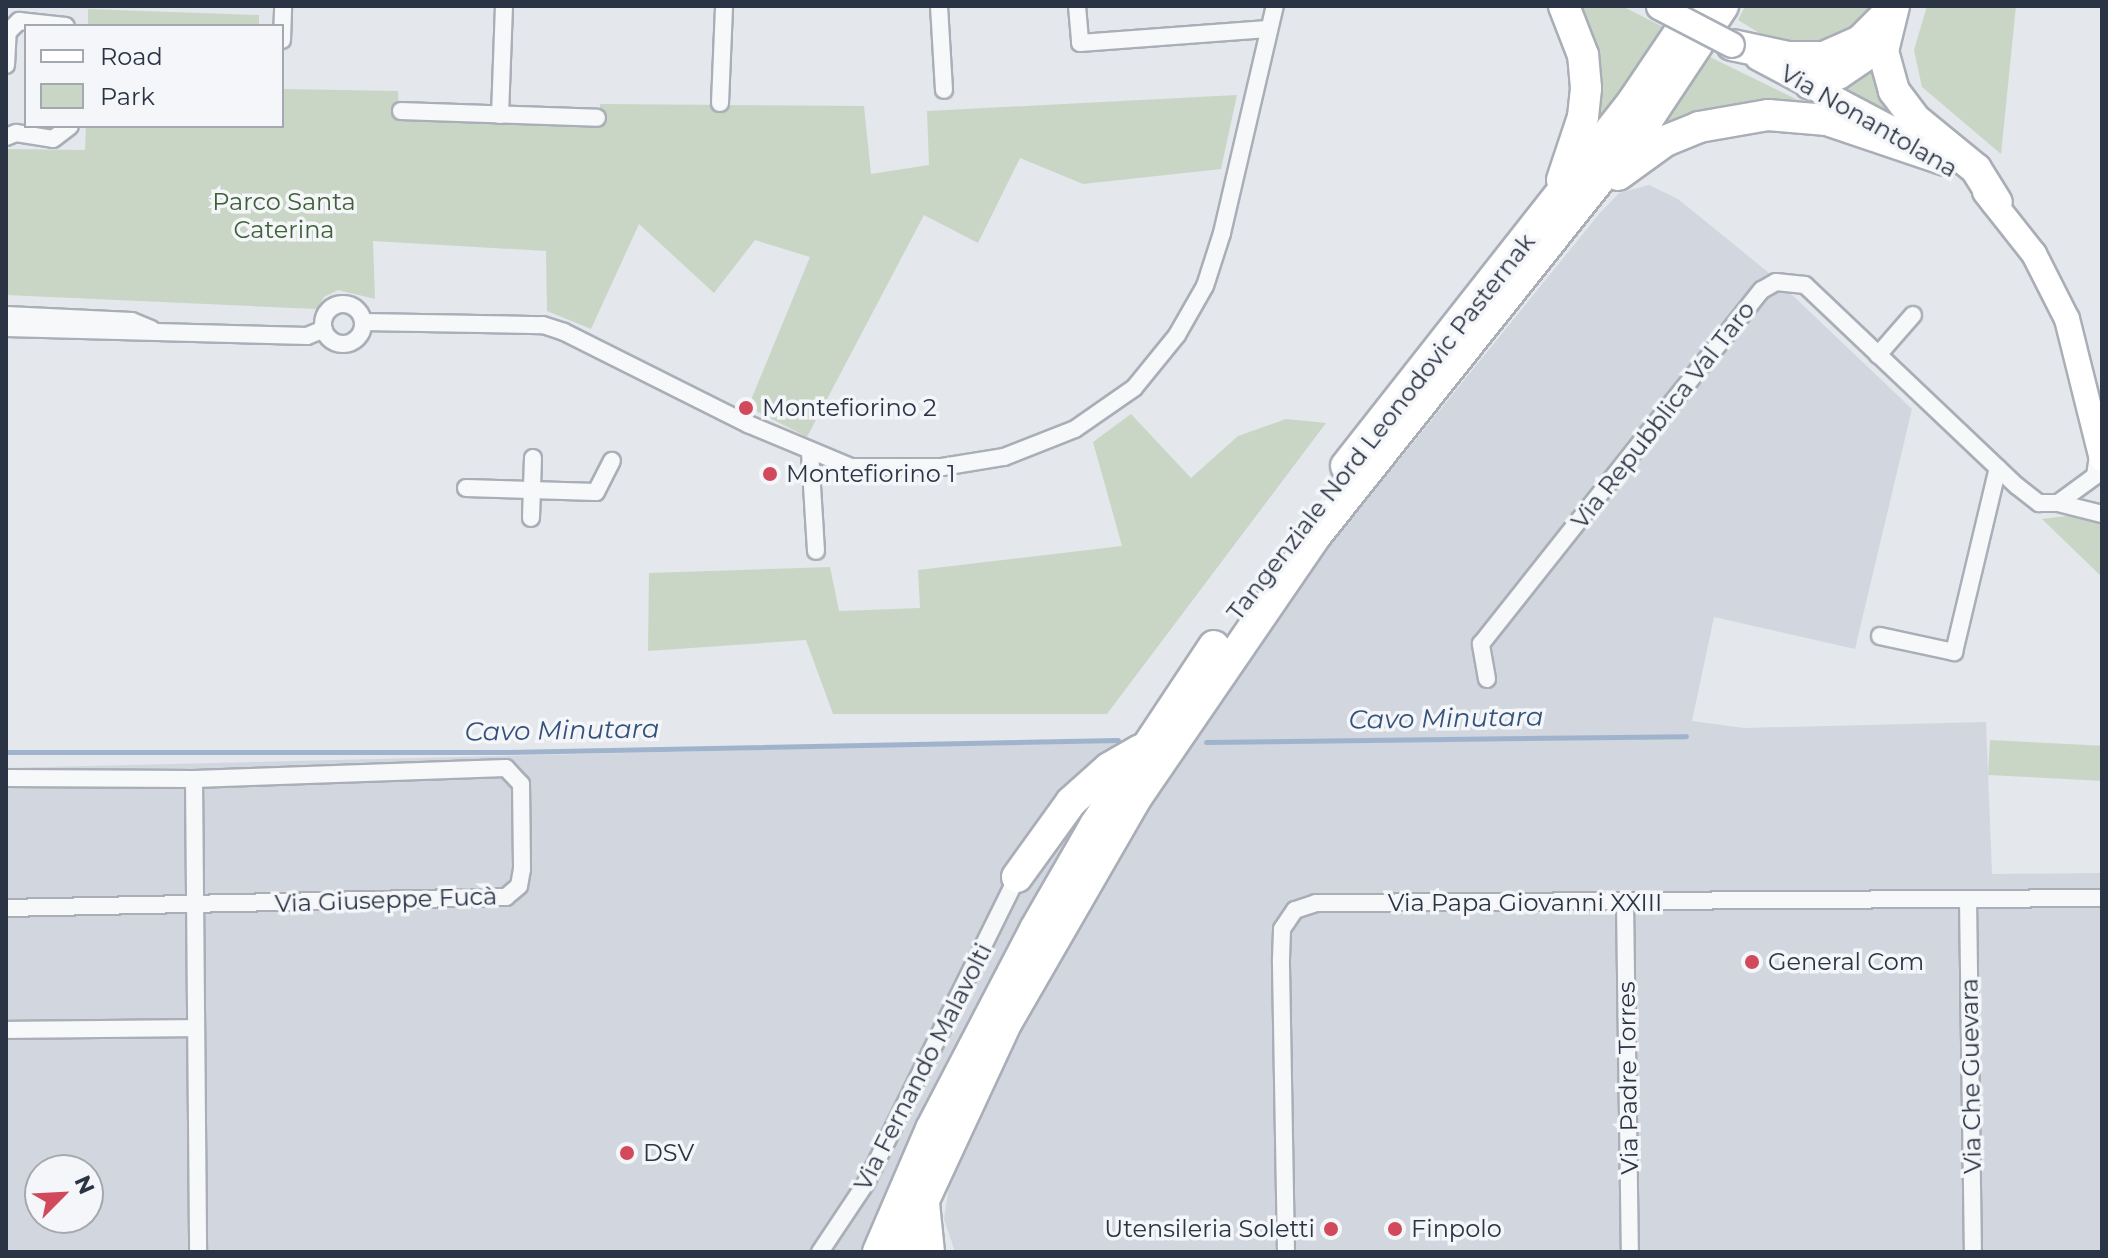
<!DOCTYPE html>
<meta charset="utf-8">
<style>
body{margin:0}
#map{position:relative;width:2108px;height:1258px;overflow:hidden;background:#e4e7ec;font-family:Montserrat,sans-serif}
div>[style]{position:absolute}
.built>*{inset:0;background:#d2d6de}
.green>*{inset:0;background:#c9d6c5;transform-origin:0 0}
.stream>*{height:5px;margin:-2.5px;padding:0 2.5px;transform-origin:2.5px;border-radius:2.5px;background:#9fb4cc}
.roads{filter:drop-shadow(2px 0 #a9aeb7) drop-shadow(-2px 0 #a9aeb7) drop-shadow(0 2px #a9aeb7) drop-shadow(0 -2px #a9aeb7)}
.street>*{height:16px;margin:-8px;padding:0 8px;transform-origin:8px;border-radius:8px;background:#f7f8fa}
.street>.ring{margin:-8px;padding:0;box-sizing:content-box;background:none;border:16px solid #f7f8fa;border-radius:50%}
.secondary>*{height:24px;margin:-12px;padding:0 12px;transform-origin:12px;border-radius:12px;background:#fff}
.highway>*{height:30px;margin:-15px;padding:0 15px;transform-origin:15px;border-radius:15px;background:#fff}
.bridges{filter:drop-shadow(2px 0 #a9aeb7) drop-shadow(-2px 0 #a9aeb7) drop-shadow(0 2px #a9aeb7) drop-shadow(0 -2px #a9aeb7)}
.secondary-bridge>*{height:24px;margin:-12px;padding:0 12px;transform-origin:12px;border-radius:12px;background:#fff}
.dots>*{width:22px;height:22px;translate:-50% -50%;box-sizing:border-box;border:4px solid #f4f6f9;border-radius:50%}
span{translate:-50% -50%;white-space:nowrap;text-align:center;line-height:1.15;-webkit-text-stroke:7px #f4f6f9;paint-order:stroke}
.street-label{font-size:24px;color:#2b3445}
.park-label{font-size:24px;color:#3f6138}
.poi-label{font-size:24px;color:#2b3445}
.left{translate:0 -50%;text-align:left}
.right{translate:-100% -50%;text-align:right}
.water-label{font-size:26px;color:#34527a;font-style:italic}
.frame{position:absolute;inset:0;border:8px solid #2b3445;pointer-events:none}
.legend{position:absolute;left:24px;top:24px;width:260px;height:104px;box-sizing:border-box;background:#f4f6f9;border:2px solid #a4a8b1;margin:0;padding:10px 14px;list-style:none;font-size:24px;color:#2b3445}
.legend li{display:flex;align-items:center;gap:16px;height:40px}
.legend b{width:40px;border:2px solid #a4a8b1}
.north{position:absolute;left:24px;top:1154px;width:80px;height:80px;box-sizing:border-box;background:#f4f6f9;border:2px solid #a4a8b1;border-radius:50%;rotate:66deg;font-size:22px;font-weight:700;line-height:32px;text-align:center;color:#2b3445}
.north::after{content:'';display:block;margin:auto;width:28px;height:36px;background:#d1495b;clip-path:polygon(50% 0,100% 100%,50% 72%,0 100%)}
</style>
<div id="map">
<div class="built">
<i style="clip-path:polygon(1649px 185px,1678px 199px,1769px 273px,1912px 409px,1855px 649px,1714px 617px,1692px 721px,1744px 728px,1986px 722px,1992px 874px,2102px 873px,2102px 1252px,955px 1252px,944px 1219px,951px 1173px,978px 1103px,1070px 931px,1218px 699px,1335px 539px,1600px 213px,1619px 193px)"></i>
<i style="clip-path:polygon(evenodd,1120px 741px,1133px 749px,864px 1252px,6px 1252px,6px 768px,1120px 741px,40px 1170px,88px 1170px,88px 1218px,40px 1218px,40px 1170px)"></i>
</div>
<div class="green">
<i style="clip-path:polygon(1571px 6px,1622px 6px,1671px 31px,1585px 153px)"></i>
<i style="clip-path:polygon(1745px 6px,1885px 6px,1861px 36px,1790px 52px,1738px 20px)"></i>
<i style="clip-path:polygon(1927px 6px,2016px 6px,2001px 154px,1922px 87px,1914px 50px)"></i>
<i style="clip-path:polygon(88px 9px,259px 15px,259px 26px,88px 26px)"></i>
<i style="clip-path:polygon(1710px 57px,1839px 120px,1807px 111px,1634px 157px)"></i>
<i style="clip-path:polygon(1879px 61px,1903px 120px,1840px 88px)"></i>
<i style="clip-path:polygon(282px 89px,398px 91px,399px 118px,600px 126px,600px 104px,864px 106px,871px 174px,929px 165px,927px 111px,1237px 95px,1221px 169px,1083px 184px,1020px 158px,978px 243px,924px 215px,807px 437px,748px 407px,810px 257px,755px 240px,714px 293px,639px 224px,591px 329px,547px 311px,546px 251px,373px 241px,375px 299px,338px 290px,324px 297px,317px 309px,6px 295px,6px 149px,85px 150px,86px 126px,282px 126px)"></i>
<i style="clip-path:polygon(1131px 414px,1191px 478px,1238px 436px,1286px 419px,1326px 423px,1107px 714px,833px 714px,806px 640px,648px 651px,649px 573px,830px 567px,839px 611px,920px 608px,918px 570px,1122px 546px,1093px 442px)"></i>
<i style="clip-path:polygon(2083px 514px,2102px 524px,2102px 577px,2042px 519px)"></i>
<i style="left:1990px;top:740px;width:112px;height:35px;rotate:3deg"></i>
</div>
<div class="stream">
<i style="left:1206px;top:742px;width:480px;rotate:-0.7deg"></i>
<i style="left:6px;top:752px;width:500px"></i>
<i style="left:506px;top:752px;width:612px;rotate:-1.12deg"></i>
</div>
<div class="roads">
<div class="street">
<i style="left:939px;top:6px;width:84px;rotate:86.6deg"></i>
<i style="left:1077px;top:6px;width:37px;rotate:85deg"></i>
<i style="left:1080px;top:43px;width:188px;rotate:-4.3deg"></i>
<i style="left:282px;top:40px;width:34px;rotate:-88deg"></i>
<i style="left:6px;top:65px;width:33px;rotate:-87deg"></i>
<i style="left:8px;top:32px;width:16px;rotate:-45deg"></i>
<i style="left:19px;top:21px;width:47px;rotate:6.1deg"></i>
<i style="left:720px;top:103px;width:97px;rotate:-87.6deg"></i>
<i style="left:401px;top:111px;width:196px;rotate:2deg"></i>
<i style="left:500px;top:115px;width:109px;rotate:-87.9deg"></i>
<i style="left:6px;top:137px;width:11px;rotate:-22deg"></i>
<i style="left:16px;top:133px;width:37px;rotate:9deg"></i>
<i style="left:53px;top:139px;width:21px;rotate:-37deg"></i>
<i class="ring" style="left:323px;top:304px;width:24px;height:24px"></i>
<i style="left:6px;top:315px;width:126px;rotate:2.7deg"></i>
<i style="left:132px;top:321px;width:21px;rotate:23deg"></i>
<i style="left:363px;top:322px;width:180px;rotate:1deg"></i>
<i style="left:543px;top:325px;width:22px;rotate:18deg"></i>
<i style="left:564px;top:332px;width:206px;rotate:26.6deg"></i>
<i style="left:748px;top:424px;width:112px;rotate:22.7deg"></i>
<i style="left:851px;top:467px;width:91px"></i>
<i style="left:942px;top:467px;width:63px;rotate:-9.2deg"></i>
<i style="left:1004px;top:457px;width:76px;rotate:-21.5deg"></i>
<i style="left:1075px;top:429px;width:72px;rotate:-34.8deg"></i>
<i style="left:1134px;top:388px;width:68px;rotate:-50.9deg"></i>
<i style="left:1177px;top:335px;width:56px;rotate:-60.3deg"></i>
<i style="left:1205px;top:286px;width:56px;rotate:-72.2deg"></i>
<i style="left:1222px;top:233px;width:233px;rotate:-76.9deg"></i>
<i style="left:6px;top:328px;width:301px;rotate:1.5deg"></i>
<i style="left:307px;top:336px;width:18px;rotate:-22deg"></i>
<i style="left:1878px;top:355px;width:53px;rotate:-48.8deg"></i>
<i style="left:2099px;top:448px;width:28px;rotate:98deg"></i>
<i style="left:2095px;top:476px;width:46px;rotate:143.9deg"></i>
<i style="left:2058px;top:503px;width:45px;rotate:14deg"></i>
<i style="left:810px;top:453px;width:98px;rotate:86.5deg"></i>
<i style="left:466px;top:488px;width:130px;rotate:1.8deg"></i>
<i style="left:596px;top:492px;width:35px;rotate:-63deg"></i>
<i style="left:531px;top:518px;width:60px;rotate:-88.1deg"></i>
<i style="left:1880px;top:636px;width:76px;rotate:12.2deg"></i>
<i style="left:1954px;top:652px;width:189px;rotate:-76.6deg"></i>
<i style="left:1487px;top:679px;width:36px;rotate:-100deg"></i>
<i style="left:1481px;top:644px;width:452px;rotate:-51.6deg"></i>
<i style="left:1762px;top:290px;width:16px;rotate:-30deg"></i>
<i style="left:1776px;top:282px;width:29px;rotate:6deg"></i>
<i style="left:1805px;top:285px;width:292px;rotate:43.5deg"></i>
<i style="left:2017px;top:486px;width:28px;rotate:38deg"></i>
<i style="left:2039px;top:503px;width:19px"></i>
<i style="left:6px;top:778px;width:188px;rotate:0.3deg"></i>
<i style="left:194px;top:779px;width:312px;rotate:-2deg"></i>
<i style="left:506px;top:768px;width:22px;rotate:47deg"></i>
<i style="left:521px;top:784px;width:85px;rotate:89.3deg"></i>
<i style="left:522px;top:869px;width:17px;rotate:100deg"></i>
<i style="left:519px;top:886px;width:17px;rotate:140deg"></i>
<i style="left:506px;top:897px;width:500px;rotate:178.74deg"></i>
<i style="left:194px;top:779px;width:473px;rotate:89.5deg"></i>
<i style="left:1968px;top:899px;width:353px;rotate:89.2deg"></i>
<i style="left:1625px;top:903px;width:349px;rotate:89.2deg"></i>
<i style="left:6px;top:1030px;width:190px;rotate:-0.6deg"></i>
<i style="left:820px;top:1252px;width:83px;rotate:-56.3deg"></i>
<i style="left:866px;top:1183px;width:341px;rotate:-63.7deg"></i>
<i style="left:1286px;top:1252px;width:293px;rotate:-91deg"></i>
<i style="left:1281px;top:959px;width:30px;rotate:-88deg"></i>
<i style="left:1282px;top:929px;width:23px;rotate:-56deg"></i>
<i style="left:1295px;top:910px;width:22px;rotate:-18deg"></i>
<i style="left:1316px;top:903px;width:786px;rotate:-0.36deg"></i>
</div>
<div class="secondary">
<i style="left:1758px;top:58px;width:175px;rotate:27.9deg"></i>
<i style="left:1985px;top:192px;width:79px;rotate:51.7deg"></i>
<i style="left:2034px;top:254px;width:73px;rotate:63.1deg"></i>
<i style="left:2067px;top:319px;width:144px;rotate:76deg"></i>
</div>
<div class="highway">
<i style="left:1894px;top:6px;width:46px;rotate:103.7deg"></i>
<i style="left:1883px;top:51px;width:41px;rotate:74.6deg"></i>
<i style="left:1894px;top:91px;width:35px;rotate:53deg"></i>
<i style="left:1915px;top:119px;width:79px;rotate:39.3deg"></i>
<i style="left:1976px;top:169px;width:39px;rotate:58deg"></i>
<i style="left:1732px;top:45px;width:57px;rotate:12.1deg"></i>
<i style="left:1788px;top:57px;width:36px"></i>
<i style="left:1824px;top:57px;width:39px;rotate:-24deg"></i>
<i style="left:1860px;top:41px;width:47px;rotate:-45deg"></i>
<i style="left:1810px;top:84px;width:30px;rotate:-20deg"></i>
<i style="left:1838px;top:74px;width:36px;rotate:-34deg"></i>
<i style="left:1618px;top:175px;width:58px;rotate:-35.9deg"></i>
<i style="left:1665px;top:141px;width:37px;rotate:-22deg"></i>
<i style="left:1699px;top:127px;width:70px;rotate:-9.9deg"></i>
<i style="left:1768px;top:115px;width:59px;rotate:4.8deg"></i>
<i style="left:1827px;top:120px;width:125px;rotate:18.7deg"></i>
<i style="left:1562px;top:180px;width:66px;rotate:-71.6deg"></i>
<i style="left:1583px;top:117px;width:29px;rotate:-84deg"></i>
<i style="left:1586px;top:88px;width:33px;rotate:-95deg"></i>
<i style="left:1583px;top:55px;width:53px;rotate:-111.2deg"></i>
<i style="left:1346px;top:466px;width:464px;rotate:-51.8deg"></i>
<i style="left:1633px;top:101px;width:115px;rotate:-56deg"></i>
<i style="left:1017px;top:877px;width:92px;rotate:-54.2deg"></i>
<i style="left:1071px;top:802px;width:51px;rotate:-41.8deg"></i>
<i style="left:1109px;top:768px;width:36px;rotate:-30deg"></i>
<i style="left:924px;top:1203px;width:49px;rotate:84.2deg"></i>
<i style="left:878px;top:1252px;width:134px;rotate:-66.7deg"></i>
<i style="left:931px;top:1129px;width:225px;rotate:-62.5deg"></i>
<i style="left:1035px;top:929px;width:120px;rotate:-60deg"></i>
<i style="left:1095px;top:825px;width:215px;rotate:-56.4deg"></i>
<i style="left:900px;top:1252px;width:254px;rotate:-65.1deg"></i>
<i style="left:1007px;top:1022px;width:260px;rotate:-60deg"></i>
<i style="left:1137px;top:797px;width:320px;rotate:-55.6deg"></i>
<i style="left:1318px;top:533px;width:533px;rotate:-51.47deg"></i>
<i style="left:1650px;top:116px;width:132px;rotate:-56.4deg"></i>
</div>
</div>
<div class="bridges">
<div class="secondary-bridge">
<i style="left:1659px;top:7px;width:82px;rotate:27.5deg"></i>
</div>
</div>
<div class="dots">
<i style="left:746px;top:408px;background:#d1495b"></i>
<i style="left:770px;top:474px;background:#d1495b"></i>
<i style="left:1752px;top:962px;background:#d1495b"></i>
<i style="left:627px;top:1153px;background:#d1495b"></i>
<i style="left:1331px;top:1229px;background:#d1495b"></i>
<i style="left:1395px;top:1229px;background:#d1495b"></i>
</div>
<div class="street-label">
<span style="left:1869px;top:121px;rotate:30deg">Via Nonantolana</span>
<span style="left:1663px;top:415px;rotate:-52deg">Via Repubblica Val Taro</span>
<span style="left:1381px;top:427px;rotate:-52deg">Tangenziale Nord Leonodovic Pasternak</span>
<span style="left:386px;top:900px;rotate:-2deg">Via Giuseppe Fucà</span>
<span style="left:1525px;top:903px">Via Papa Giovanni XXIII</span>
<span style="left:923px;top:1067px;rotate:-63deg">Via Fernando Malavolti</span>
<span style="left:1971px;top:1076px;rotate:-91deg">Via Che Guevara</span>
<span style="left:1628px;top:1078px;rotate:-91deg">Via Padre Torres</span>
</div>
<div class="park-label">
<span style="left:284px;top:216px">Parco Santa<br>Caterina</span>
</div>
<div class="poi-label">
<span class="left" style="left:762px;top:408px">Montefiorino 2</span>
<span class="left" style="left:786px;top:474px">Montefiorino 1</span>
<span class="left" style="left:1768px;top:962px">General Com</span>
<span class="left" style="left:643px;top:1153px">DSV</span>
<span class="right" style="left:1315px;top:1229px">Utensileria Soletti</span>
<span class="left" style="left:1411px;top:1229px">Finpolo</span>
</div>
<div class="water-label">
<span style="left:1446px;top:719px;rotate:-1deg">Cavo Minutara</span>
<span style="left:562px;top:731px;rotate:-1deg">Cavo Minutara</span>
</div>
<div class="frame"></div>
<ul class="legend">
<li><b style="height:10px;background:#fff"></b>Road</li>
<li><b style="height:22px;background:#c9d6c5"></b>Park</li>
</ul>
<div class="north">N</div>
</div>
